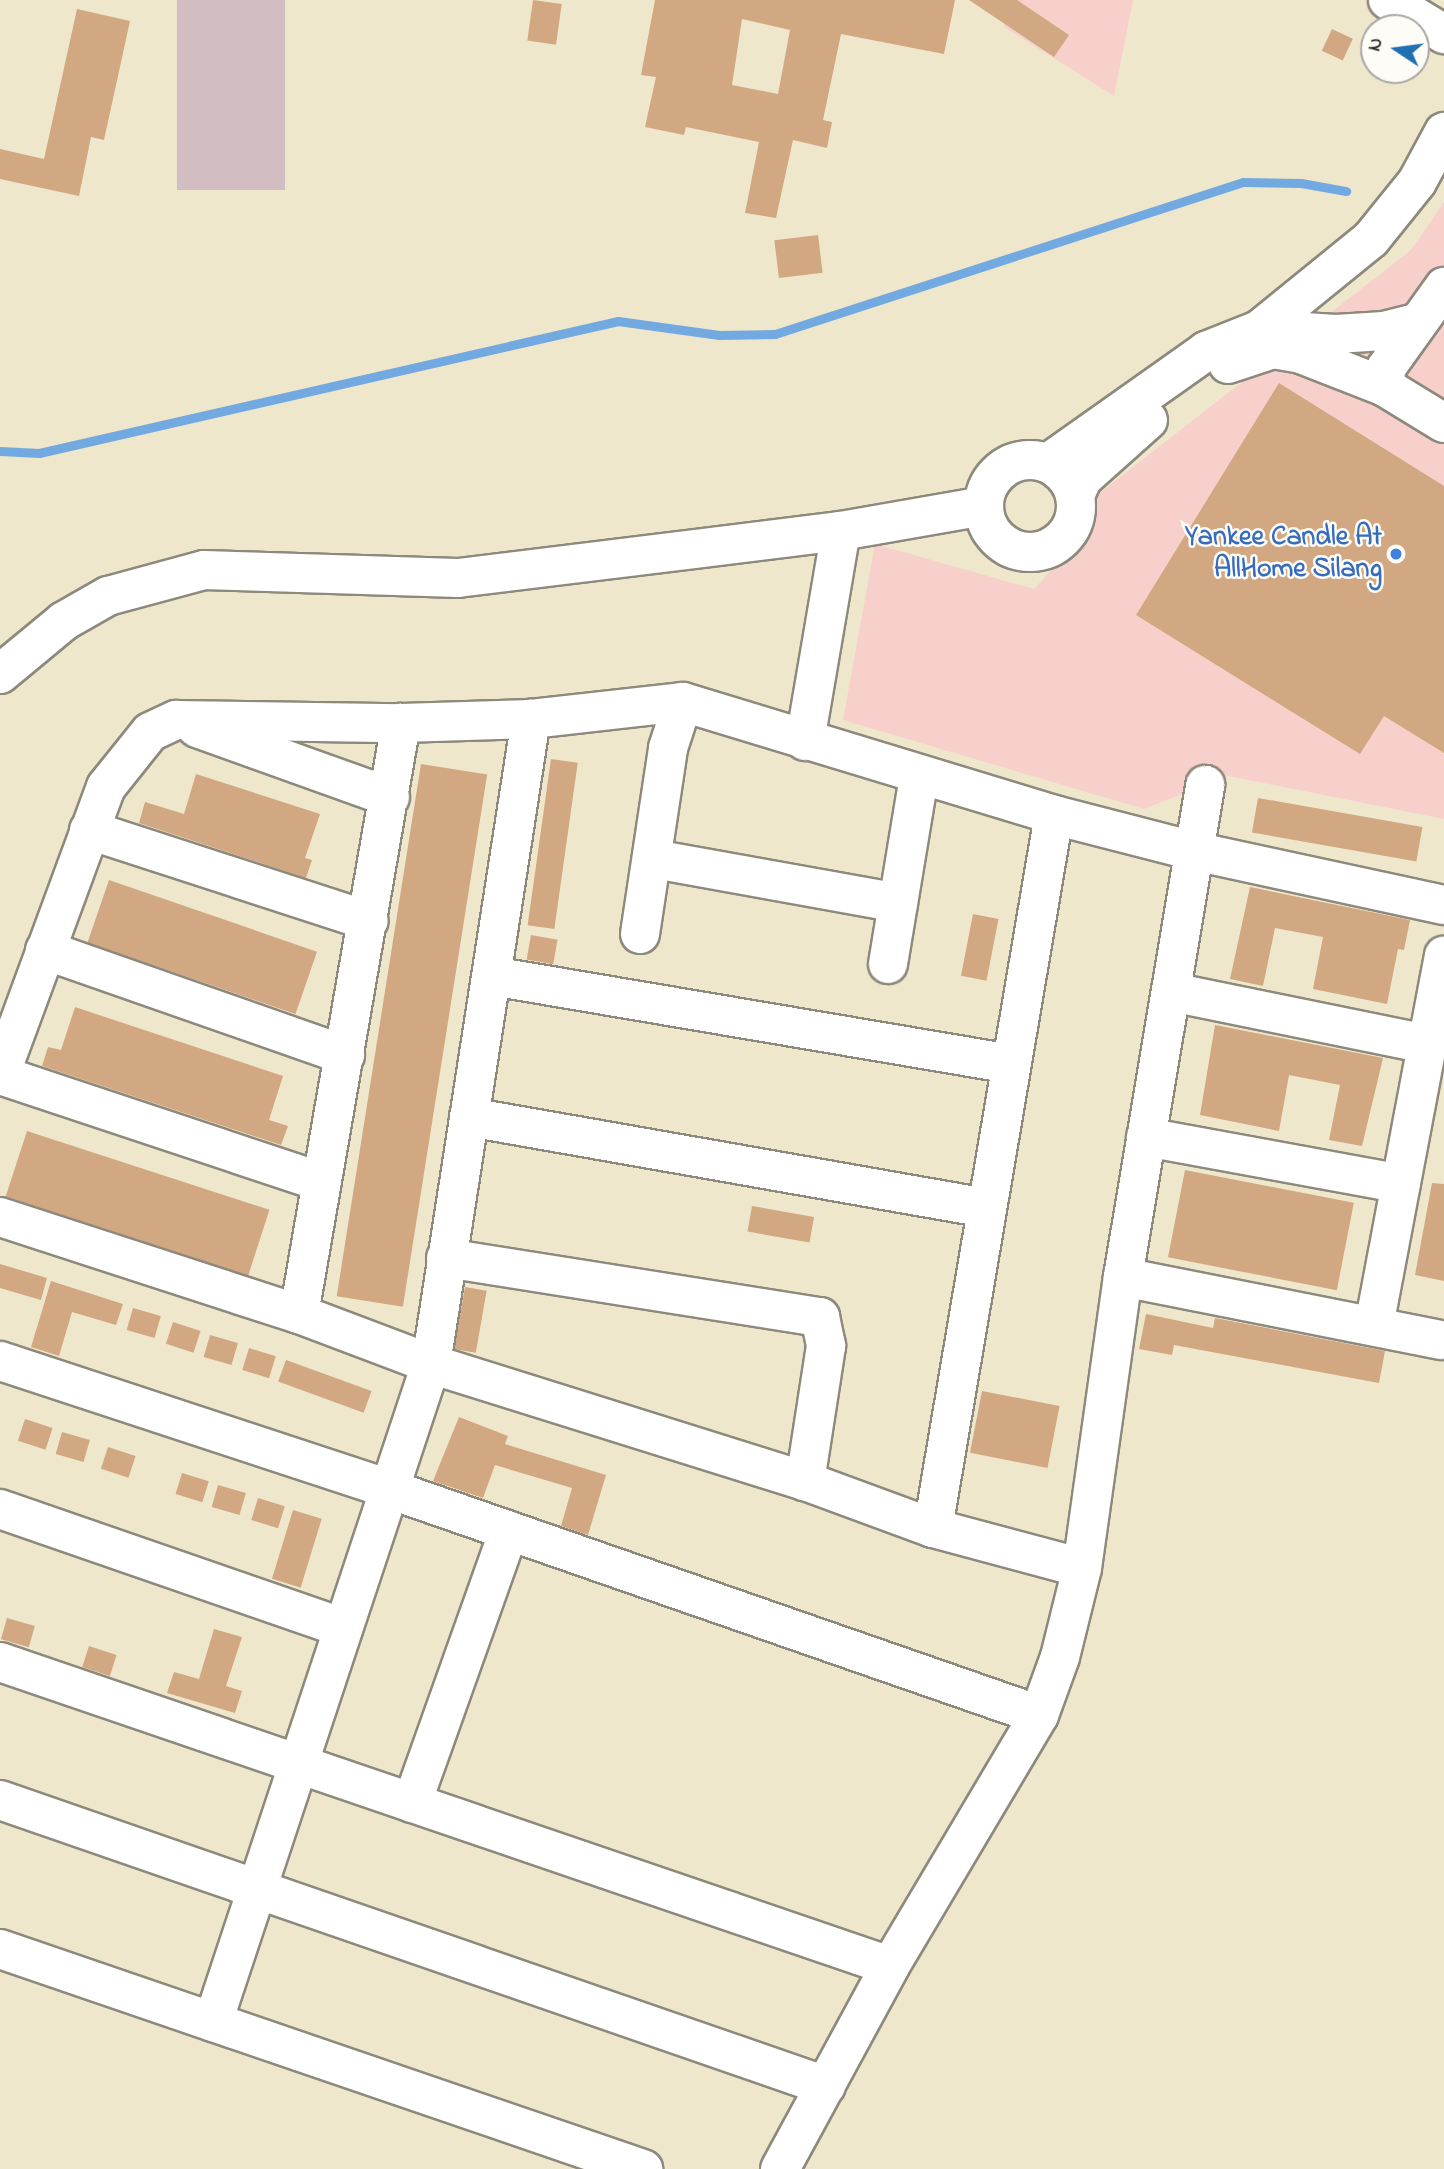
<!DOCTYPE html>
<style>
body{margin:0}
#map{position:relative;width:1444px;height:2169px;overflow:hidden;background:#efe7cc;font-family:"Indie Flower",sans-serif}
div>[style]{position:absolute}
.built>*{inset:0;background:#f7d0cb}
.industrial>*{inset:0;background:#d2bec2;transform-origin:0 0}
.stream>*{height:9px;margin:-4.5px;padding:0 4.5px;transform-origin:4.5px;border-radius:4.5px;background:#72a9e0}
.building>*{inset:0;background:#d1a881;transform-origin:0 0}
.roads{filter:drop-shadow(2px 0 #8d897c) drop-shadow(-2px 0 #8d897c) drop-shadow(0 2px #8d897c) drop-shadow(0 -2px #8d897c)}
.minor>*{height:38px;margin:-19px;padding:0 19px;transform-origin:19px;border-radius:19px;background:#fff}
.minor>.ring{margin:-19px;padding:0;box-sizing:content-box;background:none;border:38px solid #fff;border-radius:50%}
.major>*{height:38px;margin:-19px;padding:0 19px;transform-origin:19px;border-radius:19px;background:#fff}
.dots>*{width:19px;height:19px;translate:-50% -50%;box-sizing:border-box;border:4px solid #fdfcf7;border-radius:50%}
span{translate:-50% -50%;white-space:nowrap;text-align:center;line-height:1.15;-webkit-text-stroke:5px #fdfcf7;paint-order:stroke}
.shop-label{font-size:28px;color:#366cbe;font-weight:700}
.right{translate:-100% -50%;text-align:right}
.north{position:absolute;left:1360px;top:14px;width:70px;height:70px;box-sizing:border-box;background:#fdfcf7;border:2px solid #a9a8a5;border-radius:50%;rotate:283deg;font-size:19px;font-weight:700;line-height:28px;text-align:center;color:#2b2b2b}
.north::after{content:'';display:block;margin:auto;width:24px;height:32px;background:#1f6fb2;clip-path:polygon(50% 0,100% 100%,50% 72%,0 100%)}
</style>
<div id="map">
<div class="built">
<i style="clip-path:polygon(1008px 0,1133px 0,1114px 96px,1004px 27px)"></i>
<i style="clip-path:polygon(1444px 202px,1444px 819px,1228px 776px,1144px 809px,843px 720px,875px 544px,1034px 589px,1087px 530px,1092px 499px,1411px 250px)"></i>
</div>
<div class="industrial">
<i style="left:177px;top:0;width:108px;height:190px"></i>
</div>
<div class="stream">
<i style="left:0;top:451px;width:39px;rotate:3deg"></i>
<i style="left:39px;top:453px;width:594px;rotate:-12.84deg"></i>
<i style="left:618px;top:321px;width:102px;rotate:7.9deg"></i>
<i style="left:719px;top:335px;width:56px;rotate:-1deg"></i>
<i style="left:775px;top:334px;width:492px;rotate:-18deg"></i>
<i style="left:1243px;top:182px;width:58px;rotate:1deg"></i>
<i style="left:1301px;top:183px;width:46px;rotate:10.1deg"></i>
</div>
<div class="building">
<i style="left:533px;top:0;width:29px;height:41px;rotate:8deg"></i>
<i style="clip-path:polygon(evenodd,655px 0,955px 0,944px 54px,841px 34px,823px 120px,832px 122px,827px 148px,793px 140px,776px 218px,745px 213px,759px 142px,686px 127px,684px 135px,645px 127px,656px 77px,641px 75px,655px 0,742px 19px,790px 30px,778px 94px,732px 85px,742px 19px)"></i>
<i style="clip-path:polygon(969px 0,1017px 0,1069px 35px,1054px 57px)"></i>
<i style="clip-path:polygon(77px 9px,130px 21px,104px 140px,91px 137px,79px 196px,0 179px,0 149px,44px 159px)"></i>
<i style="left:1332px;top:29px;width:23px;height:24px;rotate:25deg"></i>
<i style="left:818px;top:235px;width:38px;height:44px;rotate:83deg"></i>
<i style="clip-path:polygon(1279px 383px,1444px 486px,1444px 753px,1384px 716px,1360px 754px,1136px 615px)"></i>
<i style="left:551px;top:759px;width:27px;height:168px;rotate:8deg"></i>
<i style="left:421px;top:764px;width:67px;height:539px;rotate:9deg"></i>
<i style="clip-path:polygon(196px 774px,320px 814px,305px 858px,312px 860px,306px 878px,139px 823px,145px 802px,184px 814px)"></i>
<i style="left:1258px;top:798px;width:167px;height:35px;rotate:10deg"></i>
<i style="left:109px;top:880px;width:220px;height:66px;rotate:19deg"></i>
<i style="clip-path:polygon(1250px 887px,1410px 920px,1404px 950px,1398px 949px,1387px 1004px,1313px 989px,1323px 937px,1275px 928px,1263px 986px,1230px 979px)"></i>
<i style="left:973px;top:914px;width:26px;height:63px;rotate:11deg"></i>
<i style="left:531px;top:935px;width:27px;height:25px;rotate:10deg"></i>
<i style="clip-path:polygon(75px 1007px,283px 1076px,269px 1120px,288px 1126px,281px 1145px,42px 1066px,48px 1047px,61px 1050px)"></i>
<i style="clip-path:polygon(1215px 1025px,1383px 1058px,1362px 1146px,1329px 1140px,1340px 1085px,1289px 1075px,1279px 1131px,1200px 1115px)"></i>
<i style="left:27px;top:1131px;width:255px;height:69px;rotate:18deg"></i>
<i style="left:1185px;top:1170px;width:172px;height:89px;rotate:11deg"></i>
<i style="clip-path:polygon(1432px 1183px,1444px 1184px,1444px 1281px,1415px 1275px)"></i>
<i style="left:752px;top:1206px;width:63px;height:26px;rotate:10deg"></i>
<i style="clip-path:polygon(0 1264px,47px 1278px,41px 1300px,0 1288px)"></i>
<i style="clip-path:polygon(51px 1281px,123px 1304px,116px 1325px,72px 1312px,59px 1356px,31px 1347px)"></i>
<i style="left:465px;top:1287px;width:22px;height:63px;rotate:10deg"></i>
<i style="left:133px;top:1308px;width:29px;height:23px;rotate:16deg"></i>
<i style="clip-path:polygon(1146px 1314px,1213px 1328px,1215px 1318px,1385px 1351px,1379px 1383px,1174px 1345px,1172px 1355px,1139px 1349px)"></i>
<i style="left:173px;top:1322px;width:29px;height:23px;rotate:18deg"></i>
<i style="left:210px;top:1335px;width:29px;height:23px;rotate:16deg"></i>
<i style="left:249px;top:1348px;width:28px;height:23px;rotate:17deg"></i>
<i style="left:286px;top:1360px;width:91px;height:23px;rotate:20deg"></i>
<i style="left:982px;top:1391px;width:79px;height:63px;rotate:11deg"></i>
<i style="clip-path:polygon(459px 1417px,508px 1436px,505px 1444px,606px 1475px,588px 1535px,561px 1526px,572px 1488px,495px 1465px,483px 1498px,433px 1481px)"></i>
<i style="left:25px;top:1419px;width:29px;height:23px;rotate:18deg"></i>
<i style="left:62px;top:1432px;width:29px;height:23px;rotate:16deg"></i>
<i style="left:108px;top:1447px;width:29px;height:23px;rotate:18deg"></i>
<i style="left:182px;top:1473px;width:28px;height:22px;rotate:17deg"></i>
<i style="left:218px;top:1485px;width:29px;height:23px;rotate:16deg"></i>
<i style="left:258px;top:1498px;width:28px;height:23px;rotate:17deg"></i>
<i style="left:293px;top:1510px;width:30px;height:72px;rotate:17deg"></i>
<i style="left:7px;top:1618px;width:29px;height:22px;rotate:16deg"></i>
<i style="clip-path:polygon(214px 1629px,242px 1637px,226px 1686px,242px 1691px,235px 1713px,167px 1693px,174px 1672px,199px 1679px)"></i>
<i style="left:89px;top:1646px;width:29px;height:22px;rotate:18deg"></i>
</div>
<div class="roads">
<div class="minor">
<i style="left:1272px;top:330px;width:64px;rotate:3.6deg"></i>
<i style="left:1336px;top:334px;width:48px;rotate:-3.6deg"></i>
<i style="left:1384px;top:331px;width:32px;rotate:-14deg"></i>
<i style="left:1228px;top:364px;width:47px;rotate:-18.4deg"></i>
<i style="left:1273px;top:349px;width:28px;rotate:10deg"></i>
<i style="left:1301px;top:354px;width:90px;rotate:21.4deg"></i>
<i style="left:1385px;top:387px;width:69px;rotate:31.4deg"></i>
<i style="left:1385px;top:387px;width:19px;rotate:-87deg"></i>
<i style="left:1386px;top:368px;width:100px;rotate:-54.4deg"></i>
<i class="ring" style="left:984px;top:460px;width:54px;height:54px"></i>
<i style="left:1048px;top:463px;width:194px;rotate:-35.3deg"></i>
<i style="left:1206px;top:351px;width:57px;rotate:-21.6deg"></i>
<i style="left:1259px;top:330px;width:144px;rotate:-39.1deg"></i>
<i style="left:1371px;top:239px;width:73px;rotate:-51.1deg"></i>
<i style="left:1417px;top:182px;width:57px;rotate:-61.6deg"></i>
<i style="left:1075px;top:495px;width:19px;rotate:-65deg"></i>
<i style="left:1083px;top:478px;width:87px;rotate:-41.7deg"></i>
<i style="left:0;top:674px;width:83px;rotate:-39.6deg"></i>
<i style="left:64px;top:621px;width:51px;rotate:-29.6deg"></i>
<i style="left:108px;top:596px;width:99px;rotate:-15.2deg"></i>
<i style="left:204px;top:570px;width:254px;rotate:1.8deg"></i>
<i style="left:458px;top:578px;width:386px;rotate:-7deg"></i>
<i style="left:841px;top:531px;width:145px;rotate:-9.9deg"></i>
<i style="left:197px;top:728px;width:205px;rotate:19.7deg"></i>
<i style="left:805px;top:741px;width:213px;rotate:-80.3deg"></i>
<i style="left:89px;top:830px;width:294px;rotate:18deg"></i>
<i style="left:654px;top:859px;width:248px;rotate:10.2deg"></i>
<i style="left:640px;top:934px;width:188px;rotate:-81.4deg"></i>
<i style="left:668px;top:748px;width:48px;rotate:-71.9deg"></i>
<i style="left:45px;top:950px;width:318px;rotate:19.3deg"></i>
<i style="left:888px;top:964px;width:190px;rotate:-80.6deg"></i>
<i style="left:492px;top:976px;width:526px;rotate:9.62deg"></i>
<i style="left:1171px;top:992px;width:261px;rotate:11.5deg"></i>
<i style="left:0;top:1075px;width:307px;rotate:-69.8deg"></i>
<i style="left:106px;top:787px;width:70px;rotate:-51.3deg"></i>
<i style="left:150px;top:732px;width:29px;rotate:-25deg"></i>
<i style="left:176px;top:720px;width:225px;rotate:0.8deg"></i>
<i style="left:401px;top:723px;width:130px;rotate:-1.8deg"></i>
<i style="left:531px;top:719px;width:153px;rotate:-6.4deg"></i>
<i style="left:683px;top:702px;width:388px;rotate:16.9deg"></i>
<i style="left:1054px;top:815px;width:145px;rotate:14.4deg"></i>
<i style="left:1194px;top:851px;width:256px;rotate:12.2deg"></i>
<i style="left:0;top:1075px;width:339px;rotate:18.4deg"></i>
<i style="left:469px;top:1117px;width:525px;rotate:9.98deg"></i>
<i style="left:1146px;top:1137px;width:259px;rotate:10.4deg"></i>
<i style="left:0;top:1217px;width:314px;rotate:18deg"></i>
<i style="left:299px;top:1314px;width:141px;rotate:20.7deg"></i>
<i style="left:431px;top:1364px;width:392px;rotate:17.4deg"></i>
<i style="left:805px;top:1481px;width:136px;rotate:20.2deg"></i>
<i style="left:933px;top:1528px;width:154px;rotate:15deg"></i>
<i style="left:446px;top:1258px;width:379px;rotate:9deg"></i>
<i style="left:820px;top:1317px;width:30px;rotate:78deg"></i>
<i style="left:826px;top:1346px;width:137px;rotate:98.8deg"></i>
<i style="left:1123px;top:1277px;width:325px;rotate:11.2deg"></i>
<i style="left:299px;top:1314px;width:600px;rotate:-80.21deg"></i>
<i style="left:1374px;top:1326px;width:377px;rotate:-79.3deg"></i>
<i style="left:0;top:1361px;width:410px;rotate:18.2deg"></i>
<i style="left:389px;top:1489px;width:688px;rotate:19.17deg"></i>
<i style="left:0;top:1509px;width:363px;rotate:19.1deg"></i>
<i style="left:933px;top:1528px;width:723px;rotate:-80.37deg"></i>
<i style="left:0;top:1662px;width:940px;rotate:18.86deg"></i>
<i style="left:0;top:1800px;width:874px;rotate:19.1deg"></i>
<i style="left:412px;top:1803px;width:289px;rotate:-70.4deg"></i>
<i style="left:0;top:1949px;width:680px;rotate:18.89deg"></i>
<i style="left:213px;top:2022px;width:693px;rotate:-71.67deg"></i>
<i style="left:431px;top:1364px;width:653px;rotate:-81.19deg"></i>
<i style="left:780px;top:2169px;width:231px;rotate:-61.5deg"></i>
<i style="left:890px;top:1966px;width:292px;rotate:-59.3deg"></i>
<i style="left:1039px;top:1715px;width:62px;rotate:-70.1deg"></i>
<i style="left:1060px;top:1657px;width:92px;rotate:-76.1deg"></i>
<i style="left:1082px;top:1568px;width:294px;rotate:-82deg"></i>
<i style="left:1123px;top:1277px;width:499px;rotate:-80.5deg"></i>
</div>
<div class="major">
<i style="left:1388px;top:0;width:66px;rotate:31.3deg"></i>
</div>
</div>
<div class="dots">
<i style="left:1396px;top:554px;background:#3f7fe0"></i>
</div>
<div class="shop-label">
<span class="right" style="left:1382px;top:554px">Yankee Candle At<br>AllHome Silang</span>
</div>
<div class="north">N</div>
</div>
